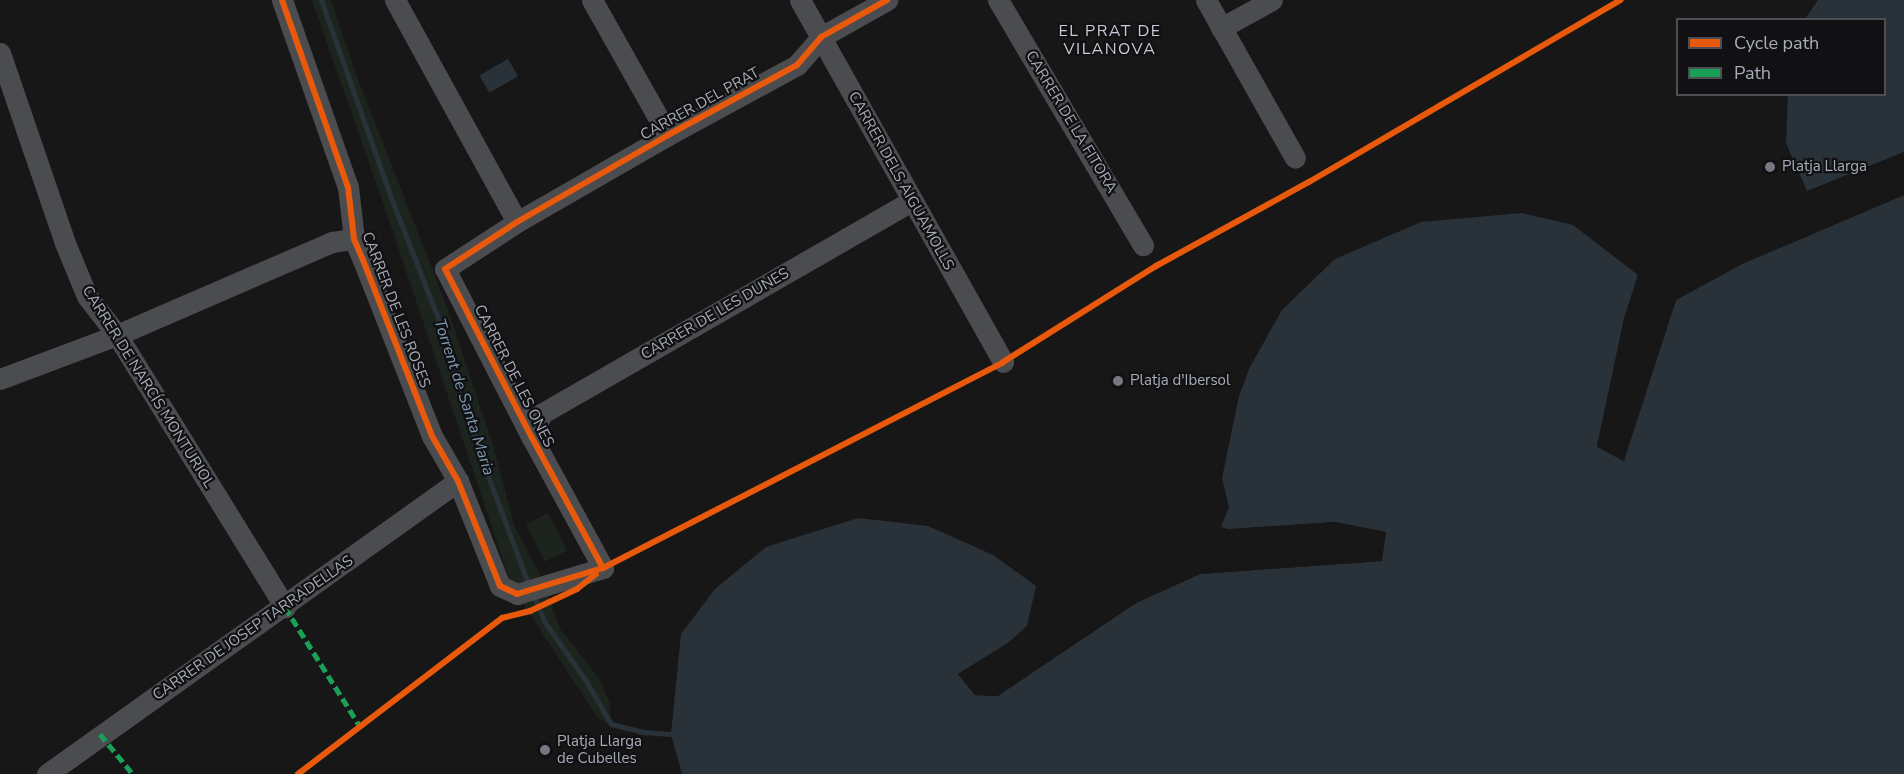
<!DOCTYPE html>
<meta charset="utf-8">
<style>
body{margin:0}
#map{position:relative;width:1904px;height:774px;overflow:hidden;background:#171717;font-family:"Nunito Sans",sans-serif}
div>[style]{position:absolute}
.green>*{inset:0;background:#1d241e;transform-origin:0 0}
.water>*{inset:0;background:#2a3239;transform-origin:0 0}
.pier>*{inset:0;background:#171717}
.stream>*{height:5px;margin:-2.5px;padding:0 2.5px;transform-origin:2.5px;border-radius:2.5px;background:#2a3239}
.street>*{height:21px;margin:-10.5px;padding:0 10.5px;transform-origin:10.5px;border-radius:10.5px;background:#4b4c50}
.quiet>*{height:4.5px;margin-top:-2.25px;transform-origin:0;background:repeating-linear-gradient(90deg,#1a9f57 0 9px,transparent 0 13.5px)}
.cycleway>*{height:6px;margin:-3px;padding:0 3px;transform-origin:3px;border-radius:3px;background:#e8590c}
.dots>*{width:16px;height:16px;translate:-50% -50%;box-sizing:border-box;border:3px solid #111113;border-radius:50%}
span{translate:-50% -50%;white-space:nowrap;text-align:center;line-height:1.15;-webkit-text-stroke:4.5px #111113;paint-order:stroke}
.street-label{font-size:15px;color:#a8adb8}
.poi-label{font-size:15px;color:#a8adb8}
.left{translate:0 -50%;text-align:left}
.neighbourhood-label{font-size:16px;color:#c9ccd4;letter-spacing:1.5px}
.water-label{font-size:16px;color:#7f9bb3;font-style:italic}
.legend{position:absolute;left:1676px;top:18px;width:210px;height:78px;box-sizing:border-box;background:#111113;border:2px solid #4d4f55;margin:0;padding:8px 10px;list-style:none;font-size:18px;color:#a8adb8}
.legend li{display:flex;align-items:center;gap:12px;height:30px}
.legend b{width:30px;border:2px solid #4d4f55}
</style>
<div id="map">
<div class="green">
<i style="clip-path:polygon(312px 0,331px 0,357px 77px,446px 304px,493px 445px,515px 528px,543px 580px,560px 629px,599px 678px,610px 704px,611px 726px,598px 718px,512px 587px,387px 214px)"></i>
<i style="left:548px;top:513px;width:42px;height:25px;rotate:63deg"></i>
</div>
<div class="water">
<i style="clip-path:polygon(1818px 0,1904px 0,1904px 152px,1807px 191px,1786px 143px,1788px 95px,1884px 94px,1884px 20px,1805px 19px)"></i>
<i style="left:508px;top:59px;width:20px;height:33px;rotate:60deg"></i>
<i style="clip-path:polygon(1904px 195px,1904px 774px,682px 774px,671px 734px,681px 634px,715px 589px,766px 547px,858px 518px,928px 526px,993px 555px,1036px 586px,1027px 626px,1008px 643px,958px 674px,975px 695px,998px 696px,1136px 603px,1200px 574px,1381px 561px,1386px 532px,1335px 522px,1228px 529px,1221px 527px,1229px 507px,1222px 478px,1239px 396px,1250px 367px,1282px 310px,1335px 259px,1421px 222px,1522px 213px,1573px 225px,1638px 275px,1624px 319px,1597px 446px,1623px 461px,1676px 300px,1742px 264px)"></i>
</div>
<div class="pier">
<i style="clip-path:polygon(1904px 152px,1904px 156px,1808px 194px,1804px 193px)"></i>
<i style="clip-path:polygon(1904px 192px,1904px 195px,1742px 264px,1676px 300px,1624px 461px,1597px 447px,1624px 319px,1638px 275px,1640px 274px,1627px 320px,1600px 445px,1622px 456px,1673px 298px,1741px 261px)"></i>
<i style="clip-path:polygon(1335px 522px,1386px 532px,1382px 561px,1200px 574px,1136px 603px,997px 696px,975px 695px,958px 674px,1008px 643px,1031px 624px,1009px 646px,962px 675px,976px 692px,997px 693px,1134px 601px,1199px 571px,1379px 558px,1383px 534px,1335px 525px,1223px 530px)"></i>
</div>
<div class="stream">
<i style="left:321px;top:0;width:210px;rotate:70.5deg"></i>
<i style="left:391px;top:198px;width:129px;rotate:68.6deg"></i>
<i style="left:438px;top:318px;width:145px;rotate:72.8deg"></i>
<i style="left:481px;top:457px;width:138px;rotate:69.6deg"></i>
<i style="left:533px;top:595px;width:32px;rotate:66deg"></i>
<i style="left:546px;top:624px;width:70px;rotate:54.9deg"></i>
<i style="left:586px;top:681px;width:50px;rotate:59.8deg"></i>
<i style="left:611px;top:724px;width:32px;rotate:14deg"></i>
<i style="left:642px;top:732px;width:29px;rotate:4deg"></i>
</div>
<div class="street">
<i style="left:282px;top:0;width:198px;rotate:70.6deg"></i>
<i style="left:348px;top:187px;width:52px;rotate:83.4deg"></i>
<i style="left:354px;top:239px;width:23px;rotate:67deg"></i>
<i style="left:363px;top:260px;width:189px;rotate:68.6deg"></i>
<i style="left:432px;top:436px;width:52px;rotate:60deg"></i>
<i style="left:458px;top:481px;width:113px;rotate:68.2deg"></i>
<i style="left:500px;top:586px;width:19px;rotate:25deg"></i>
<i style="left:517px;top:594px;width:90px;rotate:-16.8deg"></i>
<i style="left:603px;top:568px;width:148px;rotate:-118.6deg"></i>
<i style="left:532px;top:438px;width:190px;rotate:-117.2deg"></i>
<i style="left:445px;top:269px;width:86px;rotate:-33.1deg"></i>
<i style="left:517px;top:222px;width:174px;rotate:-29.9deg"></i>
<i style="left:668px;top:135px;width:147px;rotate:-28.5deg"></i>
<i style="left:797px;top:65px;width:37px;rotate:-49deg"></i>
<i style="left:821px;top:37px;width:76px;rotate:-29.3deg"></i>
<i style="left:395px;top:0;width:253px;rotate:61.2deg"></i>
<i style="left:592px;top:0;width:155px;rotate:60.6deg"></i>
<i style="left:800px;top:0;width:415px;rotate:60.7deg"></i>
<i style="left:998px;top:0;width:285px;rotate:59.4deg"></i>
<i style="left:1206px;top:0;width:181px;rotate:60.6deg"></i>
<i style="left:1221px;top:28px;width:58px;rotate:-28.8deg"></i>
<i style="left:0;top:53px;width:201px;rotate:71.1deg"></i>
<i style="left:65px;top:243px;width:57px;rotate:67.5deg"></i>
<i style="left:87px;top:296px;width:49px;rotate:52.4deg"></i>
<i style="left:117px;top:335px;width:320px;rotate:58.3deg"></i>
<i style="left:0;top:379px;width:125px;rotate:-20.6deg"></i>
<i style="left:117px;top:335px;width:234px;rotate:-23.4deg"></i>
<i style="left:332px;top:242px;width:22px;rotate:-8deg"></i>
<i style="left:532px;top:438px;width:26px;rotate:-69deg"></i>
<i style="left:541px;top:414px;width:427px;rotate:-29.9deg"></i>
<i style="left:47px;top:774px;width:505px;rotate:-35.48deg"></i>
</div>
<div class="quiet">
<i style="left:285px;top:607px;width:141px;rotate:57.8deg"></i>
<i style="left:100px;top:734px;width:52px;rotate:50.5deg"></i>
</div>
<div class="cycleway">
<i style="left:282px;top:0;width:198px;rotate:70.6deg"></i>
<i style="left:348px;top:187px;width:52px;rotate:83.4deg"></i>
<i style="left:354px;top:239px;width:23px;rotate:67deg"></i>
<i style="left:363px;top:260px;width:189px;rotate:68.6deg"></i>
<i style="left:432px;top:436px;width:52px;rotate:60deg"></i>
<i style="left:458px;top:481px;width:113px;rotate:68.2deg"></i>
<i style="left:500px;top:586px;width:19px;rotate:25deg"></i>
<i style="left:517px;top:594px;width:90px;rotate:-16.8deg"></i>
<i style="left:603px;top:568px;width:450px;rotate:-27.2deg"></i>
<i style="left:1003px;top:362px;width:181px;rotate:-32.1deg"></i>
<i style="left:1156px;top:266px;width:175px;rotate:-28.8deg"></i>
<i style="left:1309px;top:182px;width:361px;rotate:-30.3deg"></i>
<i style="left:603px;top:568px;width:148px;rotate:-118.6deg"></i>
<i style="left:532px;top:438px;width:190px;rotate:-117.2deg"></i>
<i style="left:445px;top:269px;width:86px;rotate:-33.1deg"></i>
<i style="left:517px;top:222px;width:174px;rotate:-29.9deg"></i>
<i style="left:668px;top:135px;width:147px;rotate:-28.5deg"></i>
<i style="left:797px;top:65px;width:37px;rotate:-49deg"></i>
<i style="left:821px;top:37px;width:76px;rotate:-29.3deg"></i>
<i style="left:298px;top:774px;width:257px;rotate:-37.4deg"></i>
<i style="left:502px;top:618px;width:29px;rotate:-14deg"></i>
<i style="left:530px;top:611px;width:52px;rotate:-25.1deg"></i>
<i style="left:577px;top:589px;width:24px;rotate:-38deg"></i>
</div>
<div class="dots">
<i style="left:1770px;top:167px;background:#757880"></i>
<i style="left:1118px;top:381px;background:#757880"></i>
<i style="left:545px;top:750px;background:#757880"></i>
</div>
<div class="street-label">
<span style="left:700px;top:104px;rotate:-29deg">CARRER DEL PRAT</span>
<span style="left:1071px;top:122px;rotate:59deg">CARRER DE LA FITORA</span>
<span style="left:901px;top:181px;rotate:61deg">CARRER DELS AIGUAMOLLS</span>
<span style="left:396px;top:310px;rotate:69deg">CARRER DE LES ROSES</span>
<span style="left:715px;top:314px;rotate:-30deg">CARRER DE LES DUNES</span>
<span style="left:514px;top:376px;rotate:63deg">CARRER DE LES ONES</span>
<span style="left:148px;top:387px;rotate:58deg">CARRER DE NARCÍS MONTURIOL</span>
<span style="left:253px;top:628px;rotate:-35deg">CARRER DE JOSEP TARRADELLAS</span>
</div>
<div class="poi-label">
<span class="left" style="left:1782px;top:167px">Platja Llarga</span>
<span class="left" style="left:1130px;top:381px">Platja d'Ibersol</span>
<span class="left" style="left:557px;top:750px">Platja Llarga<br>de Cubelles</span>
</div>
<div class="neighbourhood-label">
<span style="left:1110px;top:40px">EL PRAT DE<br>VILANOVA</span>
</div>
<div class="water-label">
<span style="left:464px;top:397px;rotate:72deg">Torrent de Santa Maria</span>
</div>
<ul class="legend">
<li><b style="height:8px;background:#e8590c"></b>Cycle path</li>
<li><b style="height:8px;background:#1a9f57"></b>Path</li>
</ul>
</div>
